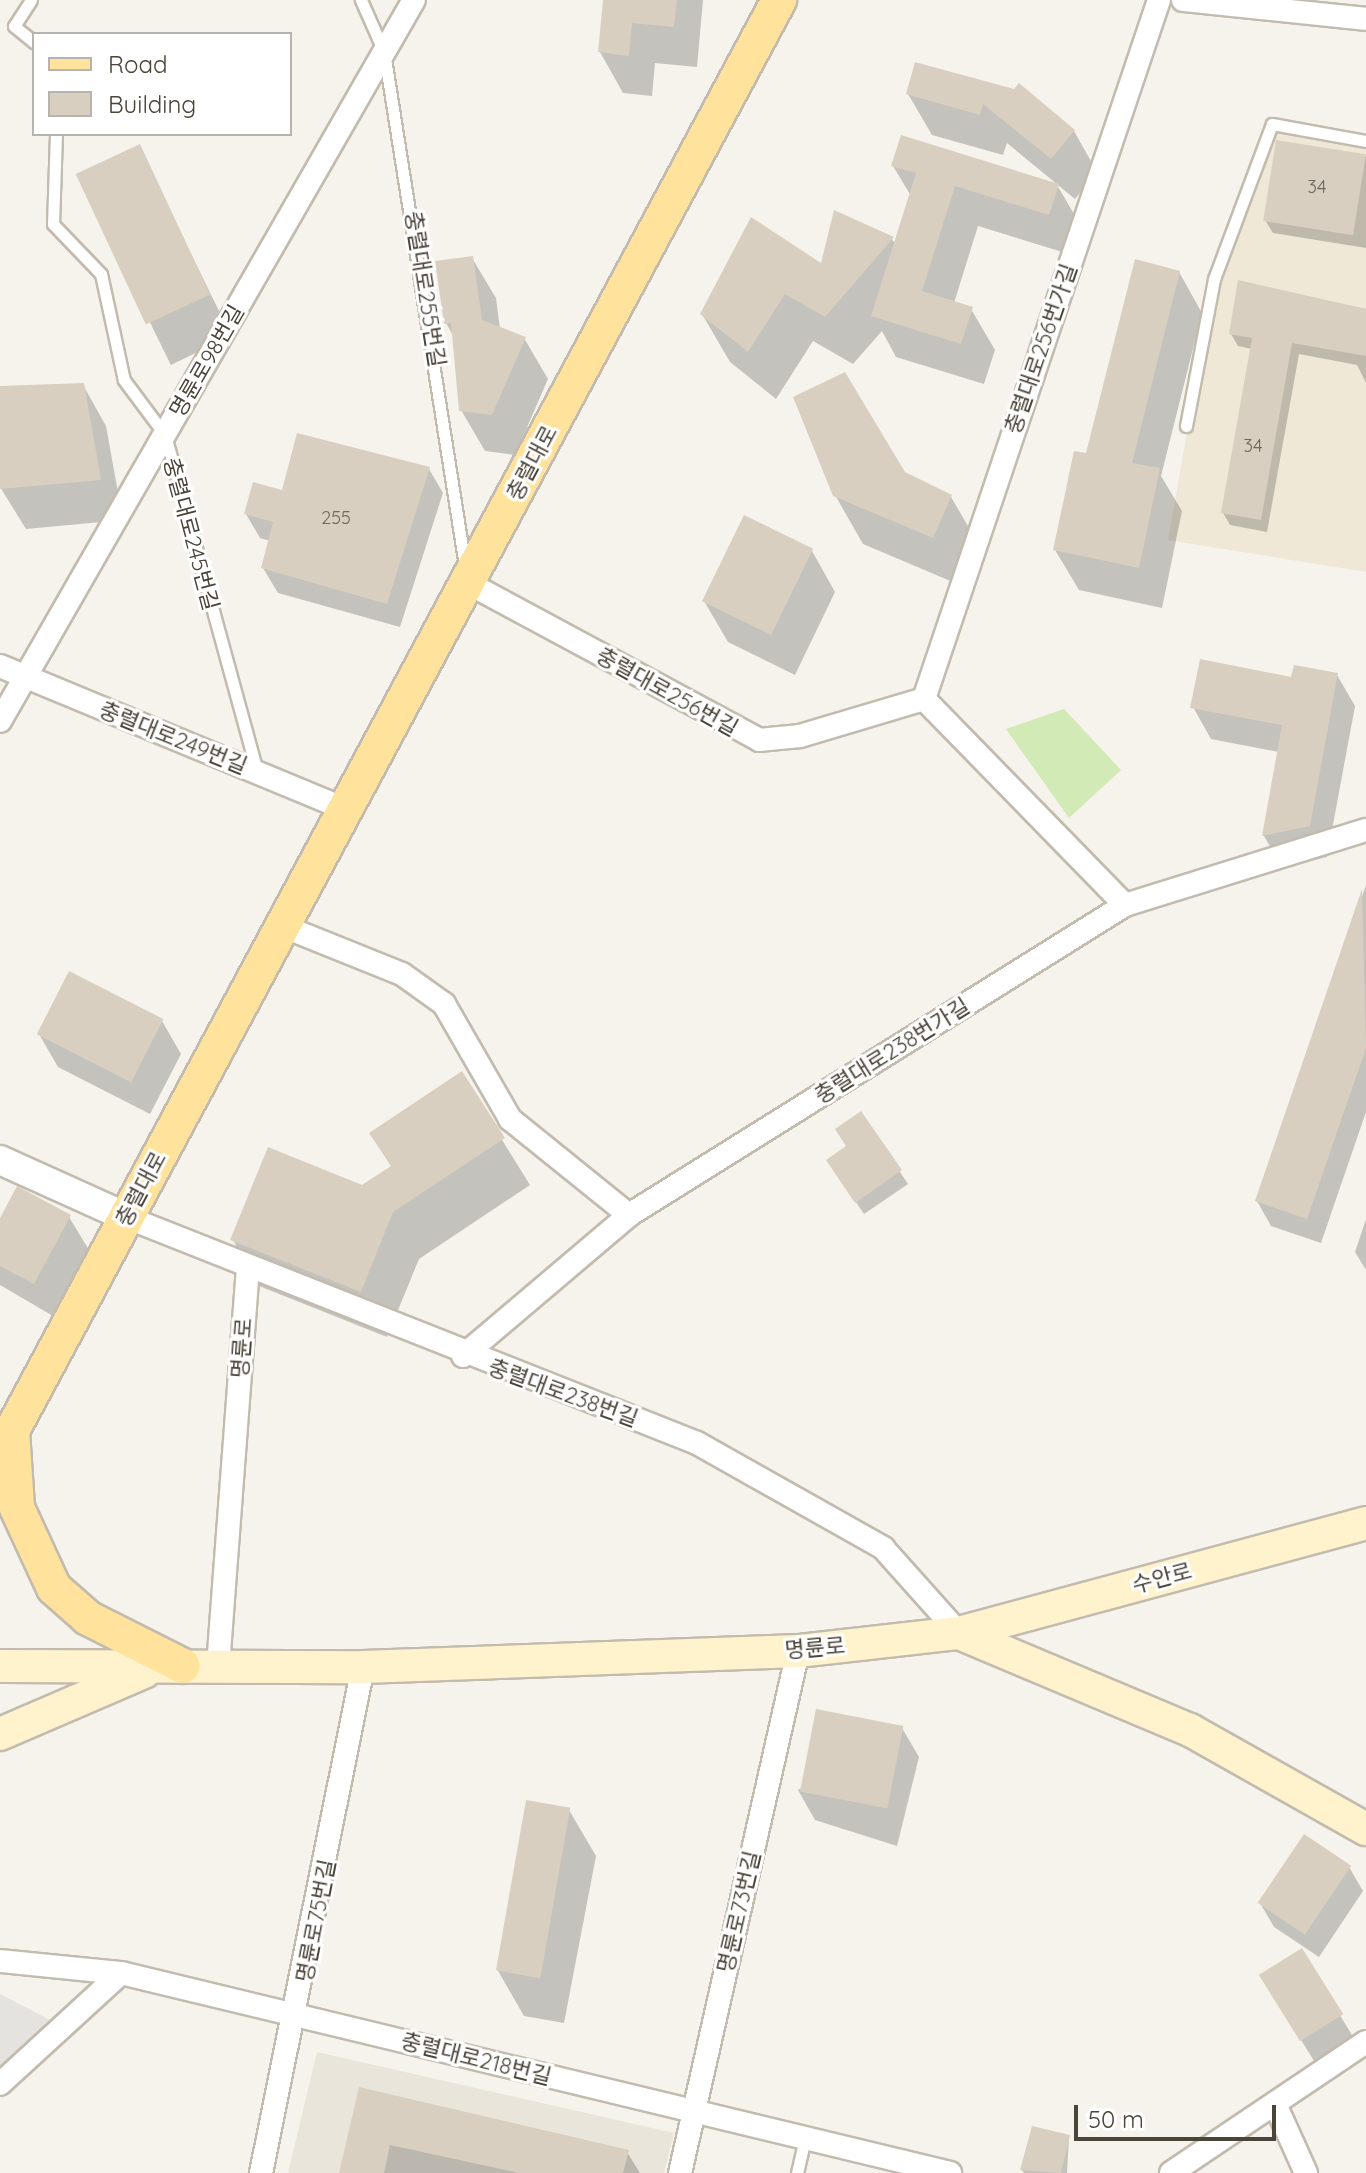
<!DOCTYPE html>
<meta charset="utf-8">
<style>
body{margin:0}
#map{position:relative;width:1366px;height:2173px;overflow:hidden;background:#f6f3ec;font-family:Quicksand,"Noto Sans KR",sans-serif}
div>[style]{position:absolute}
.residential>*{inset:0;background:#eae5da}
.education>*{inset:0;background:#efe8d6}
.green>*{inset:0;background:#d2eab5}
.parking>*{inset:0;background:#e5e3e0}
.shadow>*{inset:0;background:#0003;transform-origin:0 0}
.building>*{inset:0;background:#d8cfc1;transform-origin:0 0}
.roads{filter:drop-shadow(2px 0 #c2bbae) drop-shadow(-2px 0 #c2bbae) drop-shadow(0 2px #c2bbae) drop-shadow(0 -2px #c2bbae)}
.service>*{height:11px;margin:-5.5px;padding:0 5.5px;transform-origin:5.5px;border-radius:5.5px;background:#fff}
.minor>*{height:22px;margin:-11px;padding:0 11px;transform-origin:11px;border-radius:11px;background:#fff}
.tertiary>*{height:28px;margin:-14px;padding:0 14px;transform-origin:14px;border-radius:14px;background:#fff}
.secondary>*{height:32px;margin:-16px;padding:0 16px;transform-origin:16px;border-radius:16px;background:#fff3cd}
.primary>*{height:34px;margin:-17px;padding:0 17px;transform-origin:17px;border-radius:17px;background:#ffe39c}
span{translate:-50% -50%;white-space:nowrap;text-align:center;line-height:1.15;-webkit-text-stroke:6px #fff;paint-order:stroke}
.number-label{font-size:18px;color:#6e675b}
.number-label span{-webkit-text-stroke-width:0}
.street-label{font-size:22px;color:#4b4439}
.legend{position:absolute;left:32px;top:32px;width:260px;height:104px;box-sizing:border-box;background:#fff;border:2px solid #b7b4b0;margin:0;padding:10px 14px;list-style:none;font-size:24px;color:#4b4439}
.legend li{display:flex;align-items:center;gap:16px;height:40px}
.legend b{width:40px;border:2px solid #b7b4b0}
.scale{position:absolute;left:1074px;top:2105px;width:202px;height:36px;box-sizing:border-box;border:4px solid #4b4439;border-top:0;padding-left:10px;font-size:24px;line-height:28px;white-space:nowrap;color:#4b4439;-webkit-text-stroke:6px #fff;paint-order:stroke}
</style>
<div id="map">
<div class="residential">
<i style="clip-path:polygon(317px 2052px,674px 2133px,664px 2173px,288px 2173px)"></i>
</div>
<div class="education">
<i style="clip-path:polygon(1272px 124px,1366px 141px,1366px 572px,1168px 540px,1214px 279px)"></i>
</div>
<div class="green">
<i style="clip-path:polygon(1064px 709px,1121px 770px,1069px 818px,1006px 729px)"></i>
</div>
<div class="parking">
<i style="clip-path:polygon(0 1994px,50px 2020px,0 2083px)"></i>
</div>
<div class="shadow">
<i style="clip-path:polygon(605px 0,703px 0,697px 67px,655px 63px,652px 96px,623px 93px,600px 52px)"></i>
<i style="clip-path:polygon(1015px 92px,1074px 131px,1097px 172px,1075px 199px,1007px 143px,1003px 155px,932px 135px,908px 94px)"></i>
<i style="left:139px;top:147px;width:210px;height:67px;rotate:64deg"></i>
<i style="clip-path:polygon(1366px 156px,1366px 248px,1273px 233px,1265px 220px)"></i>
<i style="clip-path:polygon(893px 166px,1057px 185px,1081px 226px,1072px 255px,978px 226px,954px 303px,971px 309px,995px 350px,984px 384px,896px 357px,882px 331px,853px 364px,813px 341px,776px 399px,730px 362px,702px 314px,892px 239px,895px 244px,911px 196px)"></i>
<i style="clip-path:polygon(472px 258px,496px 298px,500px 329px,524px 338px,548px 379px,515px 455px,485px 451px,461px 410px,454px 337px,446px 323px)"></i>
<i style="clip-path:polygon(1179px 272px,1202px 313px,1161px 476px,1182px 511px,1162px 608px,1079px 590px,1055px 550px,1088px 456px)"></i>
<i style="clip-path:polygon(1240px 283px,1366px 309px,1366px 383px,1357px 365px,1299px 354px,1267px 532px,1230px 525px,1223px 513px,1252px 349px,1238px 346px,1231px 334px)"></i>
<i style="clip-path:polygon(83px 385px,106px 426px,123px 520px,26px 529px,0 487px,0 389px)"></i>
<i style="clip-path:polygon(429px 469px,443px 493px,400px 627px,278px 593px,263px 568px,270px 541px,260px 538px,246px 514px,284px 493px)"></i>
<i style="clip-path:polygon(903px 474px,951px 497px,979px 545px,960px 585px,863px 544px,835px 495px)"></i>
<i style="clip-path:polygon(812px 551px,835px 592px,795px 675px,728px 642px,704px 601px)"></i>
<i style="clip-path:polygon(1337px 675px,1355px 706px,1327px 857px,1282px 867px,1264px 836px,1279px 752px,1211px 739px,1193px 707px)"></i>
<i style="clip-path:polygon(1366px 885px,1366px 1112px,1321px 1243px,1271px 1226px,1257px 1201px)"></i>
<i style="clip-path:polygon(162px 1021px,181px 1054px,150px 1114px,58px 1067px,39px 1034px)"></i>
<i style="clip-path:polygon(461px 1074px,530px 1185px,419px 1259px,387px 1337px,259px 1286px,233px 1240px,363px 1187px,392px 1168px,372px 1133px)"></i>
<i style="clip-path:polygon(861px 1114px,908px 1184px,864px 1214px,836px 1173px)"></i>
<i style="clip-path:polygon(69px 1217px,89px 1250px,53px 1316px,0 1285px,0 1222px)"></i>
<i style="clip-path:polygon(1366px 1219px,1366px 1270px,1355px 1252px)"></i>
<i style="clip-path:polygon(902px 1728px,919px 1757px,897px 1846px,815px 1820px,798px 1790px)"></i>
<i style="clip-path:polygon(569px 1810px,596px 1856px,564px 2023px,524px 2016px,497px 1969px)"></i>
<i style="clip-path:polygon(1349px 1867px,1363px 1891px,1319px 1957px,1274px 1927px,1260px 1903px)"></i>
<i style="clip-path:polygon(1301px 1951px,1355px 2040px,1316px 2064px,1276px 2000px)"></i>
<i style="clip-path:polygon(360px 2090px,627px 2152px,640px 2173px,341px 2173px)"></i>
<i style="clip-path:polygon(1069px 2137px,1067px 2173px,1024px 2173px,1022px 2170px)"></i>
</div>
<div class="building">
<i style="clip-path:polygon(603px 0,677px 0,674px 27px,632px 23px,629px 56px,598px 52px)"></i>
<i style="clip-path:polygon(915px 62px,1014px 89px,1019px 83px,1075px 130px,1051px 159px,983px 104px,980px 115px,906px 94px)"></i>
<i style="clip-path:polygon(901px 135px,1059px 184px,1049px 215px,955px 186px,922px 291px,973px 307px,961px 344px,871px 316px,916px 173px,891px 166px)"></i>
<i style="left:1276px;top:140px;width:91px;height:82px;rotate:9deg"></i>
<i style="left:140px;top:144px;width:166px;height:71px;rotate:65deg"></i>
<i style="clip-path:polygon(834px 210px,894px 237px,825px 317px,785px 294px,748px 352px,700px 314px,751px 217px,821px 263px)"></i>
<i style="clip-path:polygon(473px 256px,482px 320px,526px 337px,492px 415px,459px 411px,451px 323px,444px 324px,435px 261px)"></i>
<i style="clip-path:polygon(1135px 259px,1180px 271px,1132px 463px,1160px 468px,1139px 568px,1053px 550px,1074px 451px,1086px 453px)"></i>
<i style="clip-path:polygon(1238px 280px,1366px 309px,1366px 356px,1292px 343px,1261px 520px,1221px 513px,1252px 338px,1229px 334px)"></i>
<i style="clip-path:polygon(845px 372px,905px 472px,952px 495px,933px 538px,833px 496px,793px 397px)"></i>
<i style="clip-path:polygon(84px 383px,101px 480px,0 489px,0 386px)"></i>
<i style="clip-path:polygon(297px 433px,430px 467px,387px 604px,261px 568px,273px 522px,244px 514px,253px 482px,282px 490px)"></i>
<i style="left:744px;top:515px;width:77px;height:96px;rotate:26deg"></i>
<i style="clip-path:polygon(1200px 659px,1291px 677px,1294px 665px,1338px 673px,1310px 826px,1262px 836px,1282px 725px,1190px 708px)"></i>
<i style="clip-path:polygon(1362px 889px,1366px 1048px,1307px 1219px,1255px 1201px)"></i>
<i style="left:69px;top:971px;width:106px;height:71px;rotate:27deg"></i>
<i style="clip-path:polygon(462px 1071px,505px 1138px,393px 1212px,361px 1292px,230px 1240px,268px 1147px,362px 1185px,391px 1166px,369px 1133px)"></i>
<i style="clip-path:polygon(861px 1111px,902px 1170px,855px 1203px,826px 1160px,846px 1146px,835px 1129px)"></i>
<i style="clip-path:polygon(17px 1186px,71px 1215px,34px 1284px,0 1266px,0 1218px)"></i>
<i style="left:816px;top:1709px;width:89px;height:84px;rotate:11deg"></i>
<i style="left:526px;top:1800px;width:45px;height:173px;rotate:10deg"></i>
<i style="left:1304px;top:1834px;width:57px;height:83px;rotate:34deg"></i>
<i style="left:1302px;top:1948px;width:78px;height:51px;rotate:58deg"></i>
<i style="clip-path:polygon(359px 2087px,629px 2150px,623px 2173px,519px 2173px,390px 2145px,384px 2173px,339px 2173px)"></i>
<i style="clip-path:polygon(1032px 2126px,1070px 2135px,1061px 2173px,1020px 2170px)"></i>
</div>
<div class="roads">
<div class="service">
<i style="left:31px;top:0;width:31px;rotate:123deg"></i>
<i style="left:14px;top:26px;width:26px;rotate:39deg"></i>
<i style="left:361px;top:0;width:57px;rotate:66.1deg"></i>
<i style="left:384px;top:52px;width:520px;rotate:81.04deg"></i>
<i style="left:56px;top:134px;width:90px;rotate:91.9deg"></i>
<i style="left:53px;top:224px;width:69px;rotate:46.2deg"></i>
<i style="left:101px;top:274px;width:108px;rotate:77.8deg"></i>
<i style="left:124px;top:380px;width:69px;rotate:53.3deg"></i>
<i style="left:165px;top:435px;width:349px;rotate:74.7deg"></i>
<i style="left:1186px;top:426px;width:150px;rotate:-79.2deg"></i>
<i style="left:1214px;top:279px;width:165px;rotate:-69.5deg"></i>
<i style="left:1272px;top:124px;width:96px;rotate:10.3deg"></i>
<i style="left:797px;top:2173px;width:36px;rotate:-77deg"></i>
</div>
<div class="minor">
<i style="left:1183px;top:0;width:184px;rotate:5.9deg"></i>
<i style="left:468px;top:583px;width:331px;rotate:28.3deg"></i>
<i style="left:759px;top:740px;width:41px;rotate:-5.6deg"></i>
<i style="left:800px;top:736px;width:129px;rotate:-16.6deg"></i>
<i style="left:924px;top:699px;width:288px;rotate:45.7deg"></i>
<i style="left:0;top:666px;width:374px;rotate:22.5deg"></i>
<i style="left:924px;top:699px;width:737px;rotate:-71.42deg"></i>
<i style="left:0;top:721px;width:831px;rotate:-60.14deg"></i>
<i style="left:285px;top:927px;width:126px;rotate:21.9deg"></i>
<i style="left:402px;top:974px;width:52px;rotate:35.5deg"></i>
<i style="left:444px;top:1004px;width:133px;rotate:60.1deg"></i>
<i style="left:510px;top:1119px;width:153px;rotate:38.9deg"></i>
<i style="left:126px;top:1217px;width:614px;rotate:21.59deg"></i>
<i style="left:697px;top:1443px;width:214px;rotate:29.4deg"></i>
<i style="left:883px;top:1548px;width:114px;rotate:48.2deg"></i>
<i style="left:463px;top:1356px;width:218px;rotate:-40.3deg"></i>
<i style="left:629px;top:1215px;width:585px;rotate:-32.01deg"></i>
<i style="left:1125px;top:905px;width:252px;rotate:-17.3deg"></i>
<i style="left:218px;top:1666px;width:398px;rotate:-85.7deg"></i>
<i style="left:0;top:1961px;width:122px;rotate:5.7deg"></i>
<i style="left:121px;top:1973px;width:853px;rotate:13.56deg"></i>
<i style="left:0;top:2084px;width:164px;rotate:-42.5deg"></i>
<i style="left:1275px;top:2104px;width:76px;rotate:65.8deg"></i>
<i style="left:261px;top:2173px;width:516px;rotate:-78.6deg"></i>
<i style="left:680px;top:2173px;width:535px;rotate:-77.26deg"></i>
<i style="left:1171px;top:2173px;width:235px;rotate:-33.9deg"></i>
</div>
<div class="tertiary">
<i style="left:0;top:1160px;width:138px;rotate:24.3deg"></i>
</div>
<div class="secondary">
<i style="left:959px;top:1633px;width:422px;rotate:-15.1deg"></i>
<i style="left:0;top:1666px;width:363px;rotate:0.2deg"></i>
<i style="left:363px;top:1667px;width:435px;rotate:-2.1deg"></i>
<i style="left:798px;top:1651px;width:162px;rotate:-6.4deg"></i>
<i style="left:959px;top:1633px;width:251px;rotate:22.8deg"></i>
<i style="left:1190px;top:1730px;width:202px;rotate:29.4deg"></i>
<i style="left:0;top:1734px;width:157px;rotate:-23.3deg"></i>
</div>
<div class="primary">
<i style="left:12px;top:1430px;width:78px;rotate:86.3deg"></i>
<i style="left:17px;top:1508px;width:88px;rotate:65.2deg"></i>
<i style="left:54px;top:1588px;width:45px;rotate:41.4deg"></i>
<i style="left:88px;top:1618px;width:106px;rotate:26.8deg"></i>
<i style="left:0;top:1453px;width:1649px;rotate:-61.8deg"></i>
</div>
</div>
<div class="number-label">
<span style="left:1317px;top:187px">34</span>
<span style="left:1253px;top:446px">34</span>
<span style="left:336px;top:518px">255</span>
</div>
<div class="street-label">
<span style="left:425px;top:289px;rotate:81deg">충렬대로255번길</span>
<span style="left:1041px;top:349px;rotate:-71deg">충렬대로256번가길</span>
<span style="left:207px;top:361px;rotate:-60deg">명륜로98번길</span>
<span style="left:532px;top:463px;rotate:-62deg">충렬대로</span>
<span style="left:191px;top:534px;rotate:75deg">충렬대로245번길</span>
<span style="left:667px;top:692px;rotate:29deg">충렬대로256번길</span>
<span style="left:173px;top:738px;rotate:22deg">충렬대로249번길</span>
<span style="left:892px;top:1051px;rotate:-32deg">충렬대로238번가길</span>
<span style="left:141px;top:1189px;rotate:-62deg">충렬대로</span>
<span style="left:242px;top:1348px;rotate:-86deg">명륜로</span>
<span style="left:563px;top:1393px;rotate:20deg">충렬대로238번길</span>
<span style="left:1162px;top:1578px;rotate:-15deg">수안로</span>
<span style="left:815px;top:1648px;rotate:-5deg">명륜로</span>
<span style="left:739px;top:1912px;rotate:-77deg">명륜로73번길</span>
<span style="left:316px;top:1921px;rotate:-79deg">명륜로75번길</span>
<span style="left:476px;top:2059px;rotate:14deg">충렬대로218번길</span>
</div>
<ul class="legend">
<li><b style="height:10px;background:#ffe39c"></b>Road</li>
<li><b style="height:22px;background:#d8cfc1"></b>Building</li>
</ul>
<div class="scale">50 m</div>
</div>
